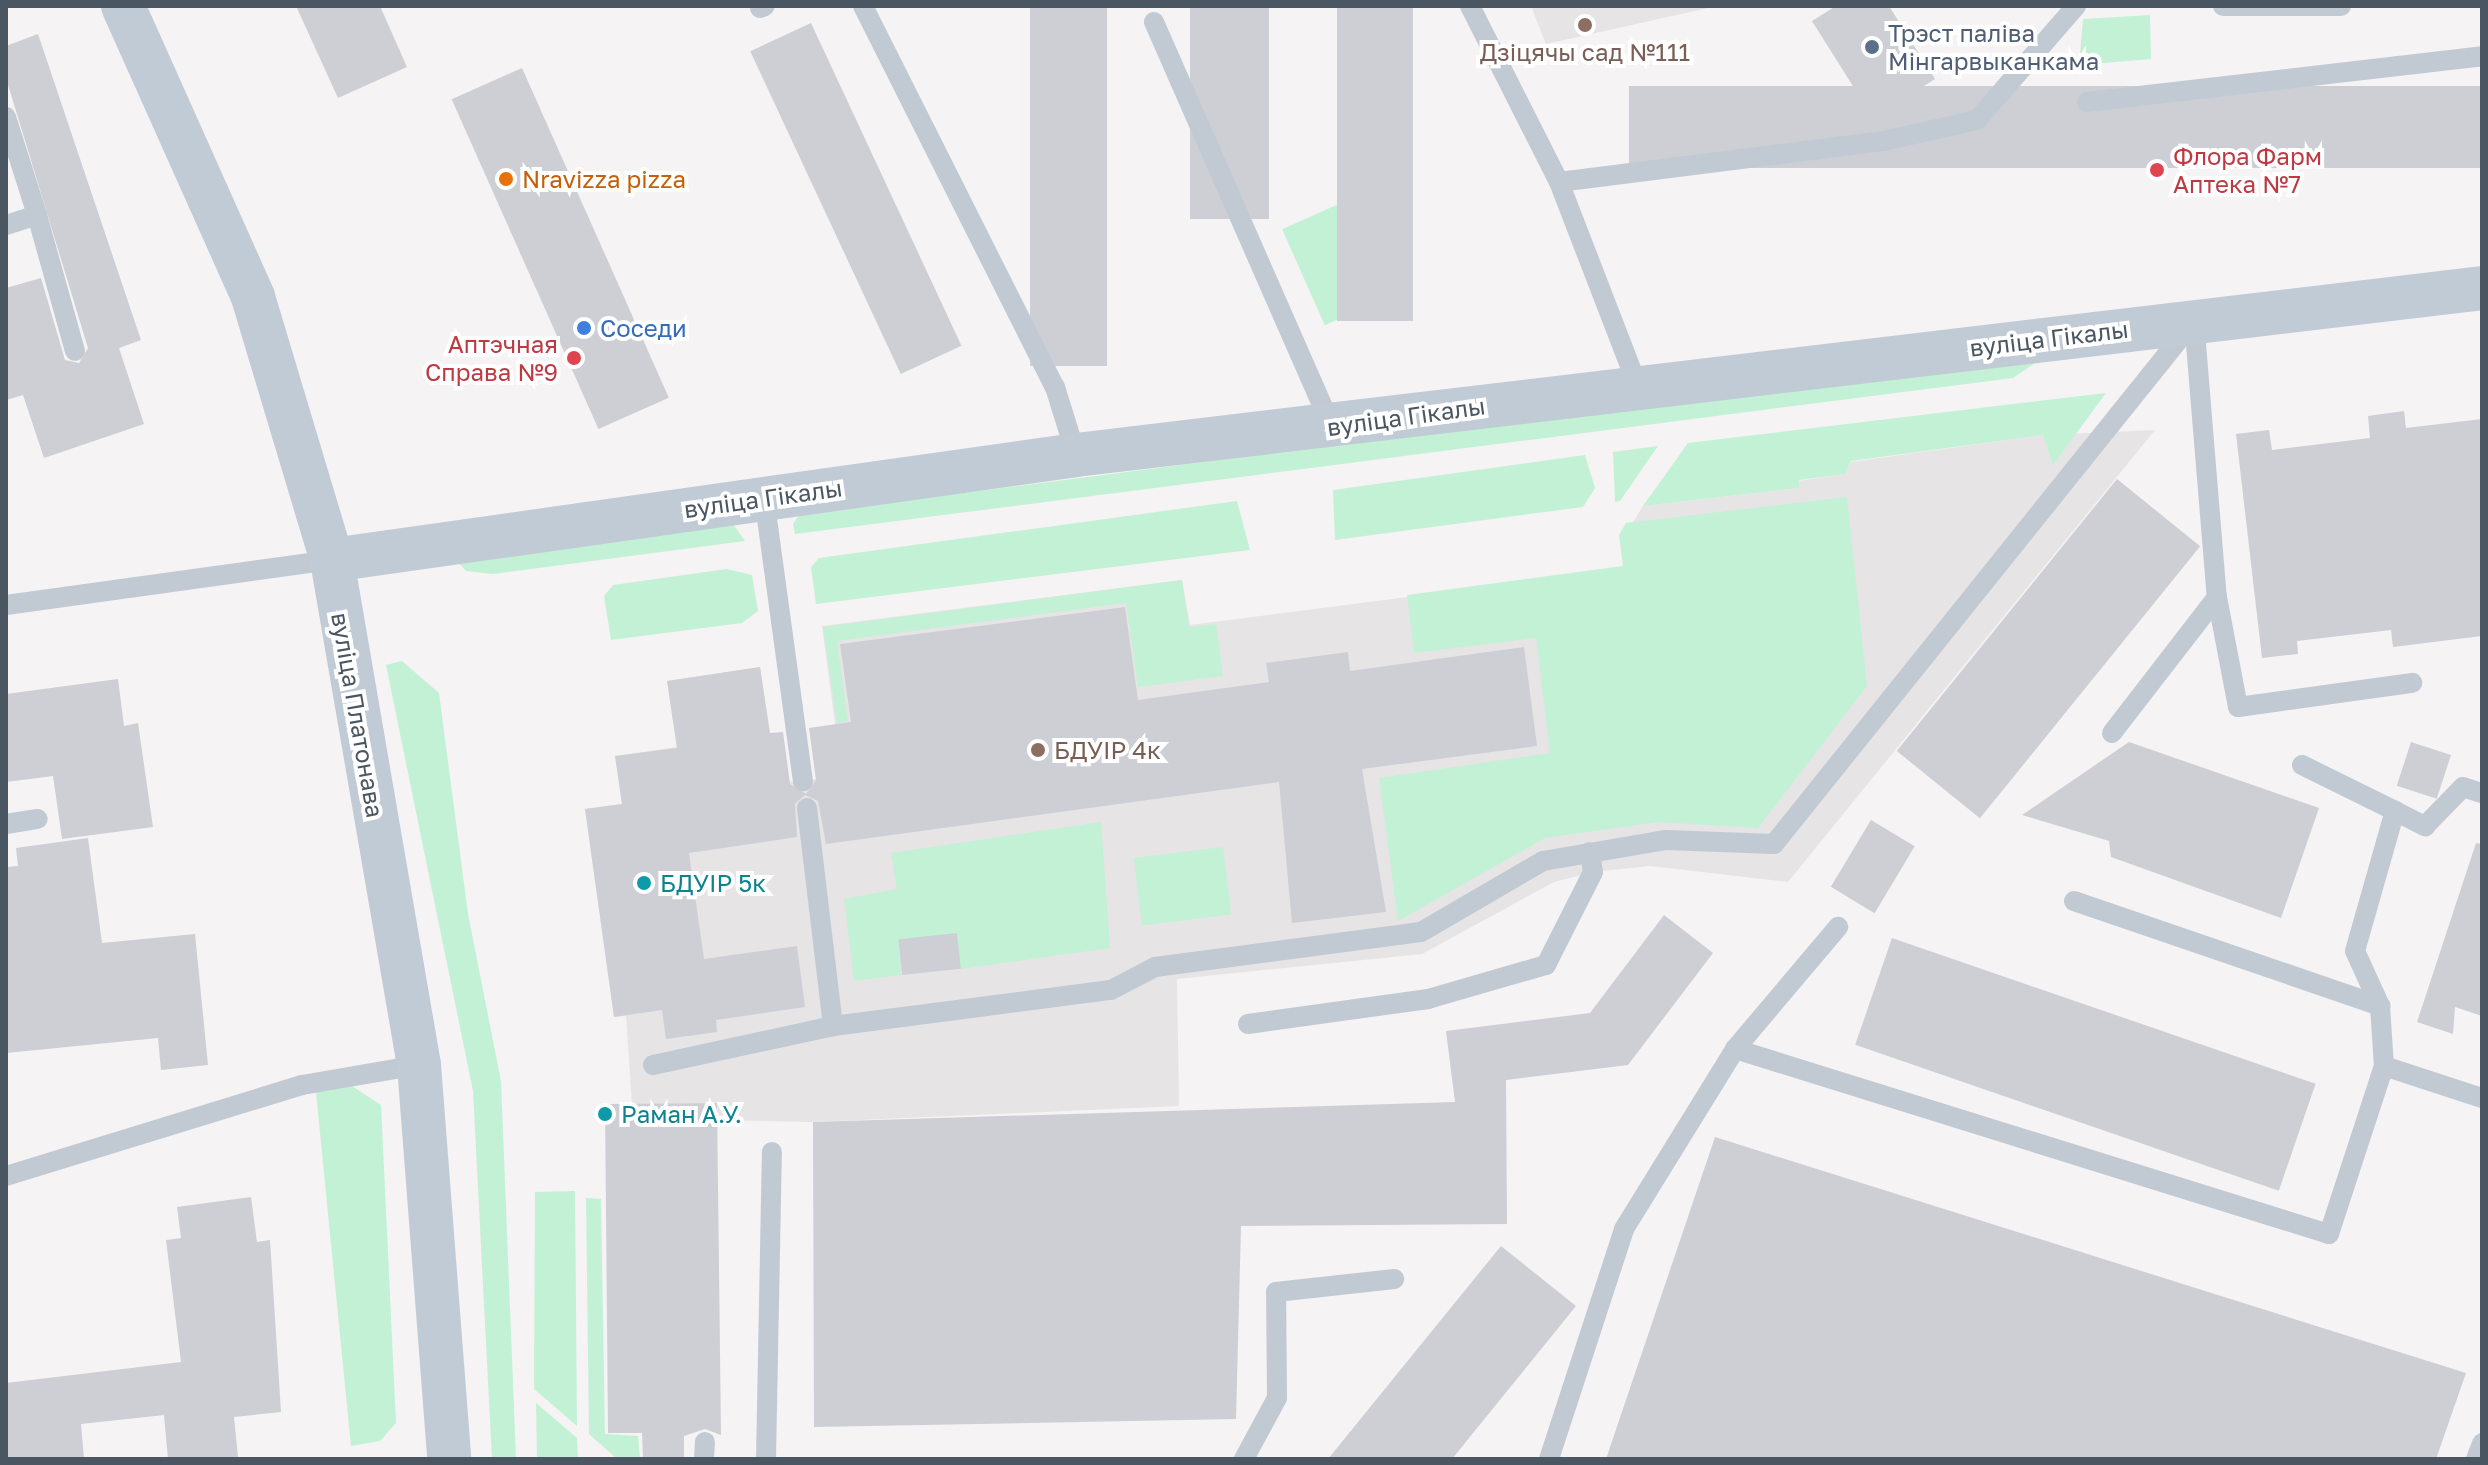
<!DOCTYPE html>
<meta charset="utf-8">
<style>
body{margin:0}
#map{position:relative;width:2488px;height:1465px;overflow:hidden;background:#f5f3f3;font-family:"Golos Text",sans-serif}
div>[style]{position:absolute}
.education>*{inset:0;background:#e6e4e5}
.green>*{inset:0;background:#c3f1d5;transform-origin:0 0}
.building>*{inset:0;background:#cdcfd5;transform-origin:0 0}
.lane>*{height:20px;margin:-10px;padding:0 10px;transform-origin:10px;border-radius:10px;background:#c1cad2}
.secondary>*{height:44px;margin:-22px;padding:0 22px;transform-origin:22px;border-radius:22px;background:#c1cbd6}
.dots>*{width:22px;height:22px;translate:-50% -50%;box-sizing:border-box;border:4px solid #fff;border-radius:50%}
span{translate:-50% -50%;white-space:nowrap;text-align:center;line-height:1.15;-webkit-text-stroke:8px #fff;paint-order:stroke}
.service-label{font-size:24px;color:#4e5e75}
.left{translate:0 -50%;text-align:left}
.education-label{font-size:24px;color:#785e54}
.health-label{font-size:24px;color:#be3a42}
.right{translate:-100% -50%;text-align:right}
.food-label{font-size:24px;color:#c56008}
.shop-label{font-size:24px;color:#366cbe}
.street-label{font-size:24px;color:#4a5661}
.culture-label{font-size:24px;color:#0d838f}
.frame{position:absolute;inset:0;border:8px solid #4a5661;pointer-events:none}
</style>
<div id="map">
<div class="education">
<i style="clip-path:polygon(1531px 6px,1717px 6px,1546px 44px)"></i>
<i style="clip-path:polygon(2155px 430px,1788px 882px,1650px 866px,1593px 872px,1554px 882px,1422px 954px,1177px 979px,1179px 1106px,813px 1122px,717px 1120px,717px 1103px,632px 1104px,626px 1016px,614px 1017px,585px 809px,622px 804px,615px 756px,677px 747px,667px 681px,760px 667px,777px 783px,817px 779px,835px 724px,822px 626px,1182px 580px,1190px 625px,1626px 569px,1623px 539px,1643px 506px,1799px 488px,1798px 481px,1844px 474px,1851px 462px,2043px 435px)"></i>
</div>
<div class="green">
<i style="clip-path:polygon(2150px 15px,2151px 59px,2079px 65px,2083px 19px)"></i>
<i style="left:1368px;top:191px;width:105px;height:94px;rotate:66deg"></i>
<i style="clip-path:polygon(2034px 355px,2035px 363px,2013px 378px,795px 534px,793px 524px,800px 514px)"></i>
<i style="clip-path:polygon(2106px 393px,2053px 465px,2043px 435px,1851px 461px,1845px 474px,1799px 480px,1799px 488px,1643px 506px,1688px 443px)"></i>
<i style="clip-path:polygon(1658px 446px,1620px 501px,1615px 502px,1613px 452px)"></i>
<i style="clip-path:polygon(1585px 455px,1595px 488px,1583px 507px,1335px 540px,1333px 490px)"></i>
<i style="clip-path:polygon(1847px 497px,1867px 686px,1758px 828px,1658px 822px,1545px 838px,1398px 921px,1379px 778px,1550px 753px,1536px 638px,1414px 653px,1407px 595px,1623px 566px,1619px 535px,1626px 523px)"></i>
<i style="clip-path:polygon(1237px 501px,1250px 550px,816px 604px,811px 567px,819px 558px)"></i>
<i style="clip-path:polygon(733px 524px,745px 541px,493px 574px,466px 571px,455px 559px)"></i>
<i style="clip-path:polygon(727px 569px,752px 575px,758px 611px,742px 623px,611px 640px,604px 596px,613px 585px)"></i>
<i style="clip-path:polygon(1182px 580px,1189px 627px,1216px 624px,1223px 676px,1138px 687px,1126px 603px,837px 641px,848px 721px,837px 723px,823px 627px)"></i>
<i style="clip-path:polygon(402px 661px,439px 693px,468px 914px,501px 1081px,516px 1459px,492px 1459px,473px 1091px,386px 665px)"></i>
<i style="clip-path:polygon(1101px 822px,1110px 948px,961px 969px,898px 940px,901px 975px,854px 981px,844px 899px,897px 889px,891px 853px)"></i>
<i style="left:1223px;top:847px;width:68px;height:90px;rotate:83deg"></i>
<i style="clip-path:polygon(349px 1084px,381px 1105px,396px 1423px,380px 1441px,351px 1446px,316px 1092px)"></i>
<i style="clip-path:polygon(575px 1191px,577px 1426px,534px 1389px,535px 1192px)"></i>
<i style="clip-path:polygon(586px 1198px,601px 1199px,605px 1434px,638px 1436px,640px 1459px,617px 1459px,589px 1434px)"></i>
<i style="clip-path:polygon(536px 1403px,577px 1438px,578px 1459px,537px 1459px)"></i>
</div>
<div class="building">
<i style="clip-path:polygon(296px 6px,380px 6px,407px 67px,338px 98px)"></i>
<i style="left:1030px;top:6px;width:77px;height:360px"></i>
<i style="left:1190px;top:6px;width:79px;height:213px"></i>
<i style="left:1337px;top:6px;width:76px;height:315px"></i>
<i style="clip-path:polygon(1836px 6px,1889px 6px,1935px 79px,1873px 118px,1812px 21px)"></i>
<i style="left:811px;top:23px;width:356px;height:67px;rotate:65deg"></i>
<i style="clip-path:polygon(38px 34px,141px 340px,119px 348px,144px 424px,44px 458px,23px 395px,6px 400px,6px 288px,41px 278px,65px 360px,79px 363px,88px 348px,6px 78px,6px 46px)"></i>
<i style="left:522px;top:68px;width:361px;height:77px;rotate:66deg"></i>
<i style="left:2482px;top:86px;width:82px;height:853px;rotate:90deg"></i>
<i style="clip-path:polygon(2404px 411px,2406px 428px,2482px 419px,2482px 636px,2393px 647px,2391px 630px,2297px 641px,2298px 654px,2262px 658px,2236px 434px,2269px 430px,2272px 450px,2370px 438px,2368px 416px)"></i>
<i style="left:2117px;top:479px;width:107px;height:350px;rotate:39deg"></i>
<i style="clip-path:polygon(1125px 607px,1138px 700px,1269px 682px,1266px 663px,1348px 652px,1350px 671px,1524px 647px,1537px 746px,1362px 769px,1386px 912px,1292px 923px,1279px 782px,826px 844px,818px 801px,805px 795px,795px 804px,797px 837px,689px 853px,704px 959px,797px 946px,805px 1007px,716px 1020px,717px 1032px,666px 1039px,662px 1010px,614px 1017px,585px 809px,622px 804px,615px 756px,677px 748px,667px 681px,760px 667px,770px 733px,783px 732px,790px 784px,806px 794px,816px 780px,809px 728px,851px 722px,840px 644px)"></i>
<i style="clip-path:polygon(118px 679px,124px 726px,138px 723px,153px 827px,62px 839px,53px 776px,6px 782px,6px 694px)"></i>
<i style="clip-path:polygon(2129px 742px,2319px 808px,2281px 918px,2111px 857px,2109px 841px,2022px 815px)"></i>
<i style="left:2411px;top:742px;width:42px;height:46px;rotate:18deg"></i>
<i style="left:1871px;top:820px;width:51px;height:78px;rotate:31deg"></i>
<i style="clip-path:polygon(88px 838px,102px 943px,195px 934px,208px 1065px,161px 1070px,158px 1038px,6px 1053px,6px 867px,18px 866px,16px 848px)"></i>
<i style="clip-path:polygon(2476px 843px,2482px 844px,2482px 1016px,2455px 1007px,2453px 1034px,2417px 1022px)"></i>
<i style="clip-path:polygon(1664px 915px,1713px 953px,1628px 1065px,1506px 1080px,1507px 1224px,1241px 1226px,1236px 1419px,814px 1427px,813px 1122px,1455px 1102px,1446px 1031px,1590px 1013px)"></i>
<i style="left:957px;top:933px;width:36px;height:59px;rotate:84deg"></i>
<i style="left:1892px;top:938px;width:448px;height:113px;rotate:19deg"></i>
<i style="clip-path:polygon(717px 1103px,721px 1435px,705px 1429px,684px 1436px,684px 1459px,643px 1459px,642px 1433px,608px 1433px,605px 1104px)"></i>
<i style="clip-path:polygon(1715px 1137px,2466px 1373px,2436px 1459px,1606px 1459px)"></i>
<i style="clip-path:polygon(251px 1197px,257px 1242px,270px 1240px,281px 1412px,234px 1417px,238px 1457px,168px 1459px,164px 1415px,81px 1424px,84px 1459px,6px 1459px,6px 1383px,181px 1362px,166px 1240px,181px 1238px,177px 1207px)"></i>
<i style="clip-path:polygon(1501px 1246px,1576px 1306px,1452px 1459px,1328px 1459px)"></i>
</div>
<div class="lane">
<i style="left:863px;top:6px;width:427px;rotate:63.3deg"></i>
<i style="left:1055px;top:387px;width:71px;rotate:72.8deg"></i>
<i style="left:1470px;top:6px;width:197px;rotate:63.2deg"></i>
<i style="left:1559px;top:182px;width:220px;rotate:68.9deg"></i>
<i style="left:2223px;top:6px;width:118px"></i>
<i style="left:760px;top:8px;width:5px;rotate:-22deg"></i>
<i style="left:1154px;top:22px;width:440px;rotate:66.3deg"></i>
<i style="left:2087px;top:102px;width:398px;rotate:-6.6deg"></i>
<i style="left:6px;top:117px;width:103px;rotate:72.4deg"></i>
<i style="left:37px;top:215px;width:33px;rotate:162deg"></i>
<i style="left:1559px;top:182px;width:328px;rotate:-7.2deg"></i>
<i style="left:1884px;top:141px;width:95px;rotate:-12.7deg"></i>
<i style="left:1977px;top:120px;width:151px;rotate:-49deg"></i>
<i style="left:37px;top:215px;width:141px;rotate:74.4deg"></i>
<i style="left:2194px;top:320px;width:278px;rotate:85.3deg"></i>
<i style="left:2217px;top:597px;width:112px;rotate:79.2deg"></i>
<i style="left:2238px;top:707px;width:176px;rotate:-7.9deg"></i>
<i style="left:764px;top:497px;width:287px;rotate:82.2deg"></i>
<i style="left:6px;top:605px;width:329px;rotate:-7.9deg"></i>
<i style="left:2112px;top:733px;width:172px;rotate:-52.3deg"></i>
<i style="left:2302px;top:765px;width:104px;rotate:26.3deg"></i>
<i style="left:807px;top:808px;width:220px;rotate:83.2deg"></i>
<i style="left:6px;top:824px;width:32px;rotate:-9deg"></i>
<i style="left:2074px;top:901px;width:324px;rotate:18.9deg"></i>
<i style="left:2380px;top:1006px;width:60px;rotate:86.2deg"></i>
<i style="left:2380px;top:1006px;width:60px;rotate:-114.4deg"></i>
<i style="left:2355px;top:951px;width:146px;rotate:-74.1deg"></i>
<i style="left:2395px;top:811px;width:34px;rotate:27deg"></i>
<i style="left:2425px;top:826px;width:54px;rotate:-45.7deg"></i>
<i style="left:2463px;top:787px;width:20px;rotate:18deg"></i>
<i style="left:1248px;top:1024px;width:182px;rotate:-7.9deg"></i>
<i style="left:1428px;top:999px;width:123px;rotate:-16.1deg"></i>
<i style="left:1546px;top:965px;width:104px;rotate:-63.2deg"></i>
<i style="left:1593px;top:872px;width:20px;rotate:-99deg"></i>
<i style="left:1735px;top:1049px;width:622px;rotate:17.3deg"></i>
<i style="left:2329px;top:1234px;width:177px;rotate:-71.9deg"></i>
<i style="left:2384px;top:1066px;width:103px;rotate:18.1deg"></i>
<i style="left:653px;top:1065px;width:184px;rotate:-12.2deg"></i>
<i style="left:833px;top:1026px;width:280px;rotate:-7.4deg"></i>
<i style="left:1111px;top:990px;width:50px;rotate:-27.6deg"></i>
<i style="left:1155px;top:967px;width:268px;rotate:-7.5deg"></i>
<i style="left:1421px;top:932px;width:141px;rotate:-30.2deg"></i>
<i style="left:1543px;top:861px;width:125px;rotate:-9.7deg"></i>
<i style="left:1666px;top:840px;width:108px;rotate:2.1deg"></i>
<i style="left:1774px;top:844px;width:663px;rotate:-51.25deg"></i>
<i style="left:6px;top:1176px;width:310px;rotate:-17.1deg"></i>
<i style="left:302px;top:1085px;width:119px;rotate:-9.7deg"></i>
<i style="left:704px;top:1459px;width:17px;rotate:-87deg"></i>
<i style="left:766px;top:1459px;width:307px;rotate:-88.9deg"></i>
<i style="left:1244px;top:1459px;width:69px;rotate:-61.6deg"></i>
<i style="left:1277px;top:1398px;width:106px;rotate:-90.5deg"></i>
<i style="left:1276px;top:1292px;width:119px;rotate:-6.3deg"></i>
<i style="left:1549px;top:1459px;width:242px;rotate:-71.9deg"></i>
<i style="left:1624px;top:1229px;width:211px;rotate:-58.3deg"></i>
<i style="left:1735px;top:1049px;width:160px;rotate:-49.8deg"></i>
<i style="left:2476px;top:1459px;width:17px;rotate:-69deg"></i>
</div>
<div class="secondary">
<i style="left:123px;top:6px;width:319px;rotate:65.9deg"></i>
<i style="left:253px;top:297px;width:275px;rotate:73.3deg"></i>
<i style="left:332px;top:560px;width:512px;rotate:80.23deg"></i>
<i style="left:419px;top:1065px;width:395px;rotate:85.6deg"></i>
<i style="left:332px;top:560px;width:751px;rotate:-8.03deg"></i>
<i style="left:1076px;top:455px;width:1416px;rotate:-6.77deg"></i>
</div>
<div class="dots">
<i style="left:1585px;top:25px;background:#8d6e63"></i>
<i style="left:1872px;top:47px;background:#5c6f8a"></i>
<i style="left:2157px;top:170px;background:#e0444e"></i>
<i style="left:506px;top:179px;background:#e8710a"></i>
<i style="left:584px;top:328px;background:#3f7fe0"></i>
<i style="left:574px;top:358px;background:#e0444e"></i>
<i style="left:1038px;top:750px;background:#8d6e63"></i>
<i style="left:644px;top:883px;background:#0f9aa8"></i>
<i style="left:605px;top:1114px;background:#0f9aa8"></i>
</div>
<div class="service-label">
<span class="left" style="left:1888px;top:47px">Трэст паліва<br>Мінгарвыканкама</span>
</div>
<div class="education-label">
<span style="left:1585px;top:52px">Дзіцячы сад №111</span>
<span class="left" style="left:1054px;top:750px">БДУІР 4к</span>
</div>
<div class="health-label">
<span class="left" style="left:2173px;top:170px">Флора Фарм<br>Аптека №7</span>
<span class="right" style="left:558px;top:358px">Аптэчная<br>Справа №9</span>
</div>
<div class="food-label">
<span class="left" style="left:522px;top:179px">Nravizza pizza</span>
</div>
<div class="shop-label">
<span class="left" style="left:600px;top:328px">Соседи</span>
</div>
<div class="street-label">
<span style="left:2049px;top:338px;rotate:-7deg">вуліца Гікалы</span>
<span style="left:1406px;top:416px;rotate:-8deg">вуліца Гікалы</span>
<span style="left:763px;top:498px;rotate:-8deg">вуліца Гікалы</span>
<span style="left:358px;top:715px;rotate:80deg">вуліца Платонава</span>
</div>
<div class="culture-label">
<span class="left" style="left:660px;top:883px">БДУІР 5к</span>
<span class="left" style="left:621px;top:1114px">Раман А.У.</span>
</div>
<div class="frame"></div>
</div>
